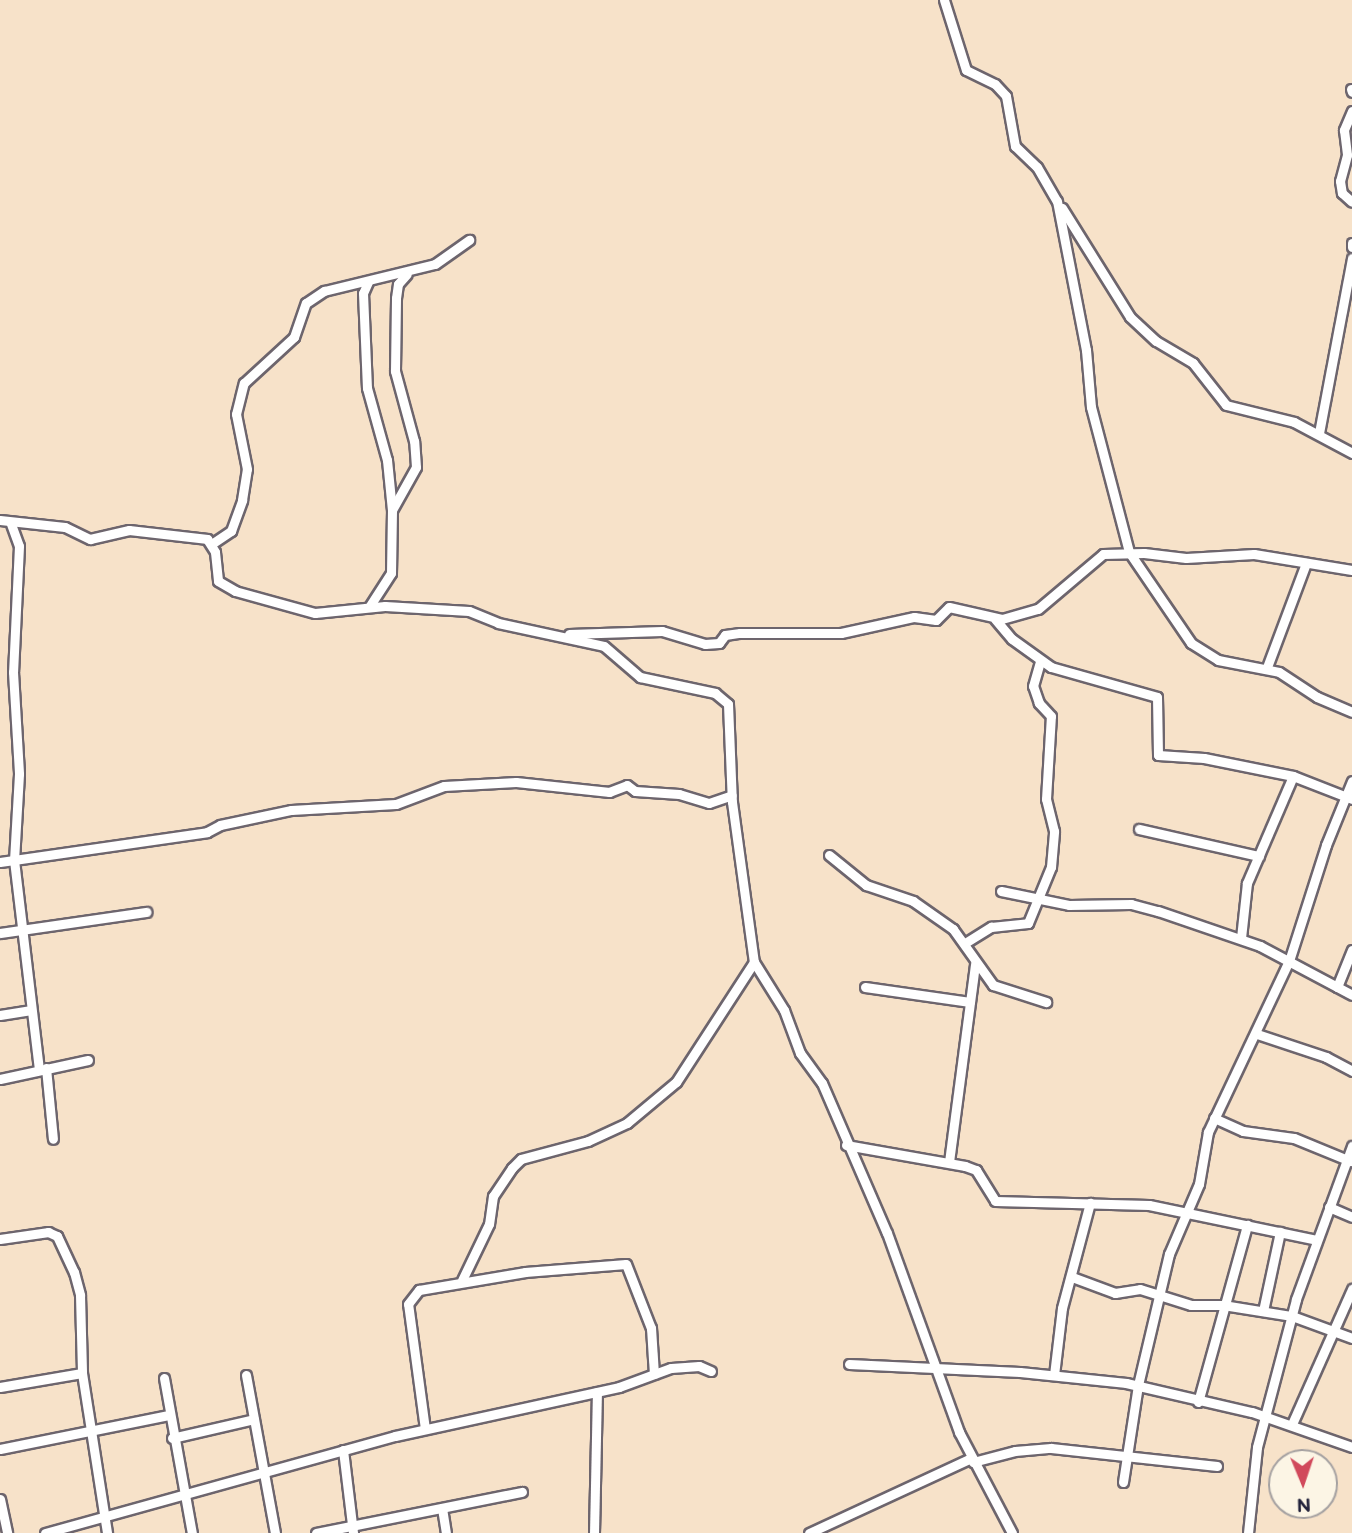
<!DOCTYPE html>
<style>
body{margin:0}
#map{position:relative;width:1352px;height:1533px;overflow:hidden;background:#f7e2c9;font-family:"Balsamiq Sans",sans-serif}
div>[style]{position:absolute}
.roads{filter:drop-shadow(2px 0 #6d656d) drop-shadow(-2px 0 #6d656d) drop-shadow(0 2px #6d656d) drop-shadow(0 -2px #6d656d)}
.minor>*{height:9px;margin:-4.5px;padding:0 4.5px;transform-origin:4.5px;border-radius:4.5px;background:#fff}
span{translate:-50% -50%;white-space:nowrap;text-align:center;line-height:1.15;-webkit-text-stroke:6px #fcf5e5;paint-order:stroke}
.north{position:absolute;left:1268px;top:1449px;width:70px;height:70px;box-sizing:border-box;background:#fcf5e5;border:2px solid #a5a1a1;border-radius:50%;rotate:178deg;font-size:19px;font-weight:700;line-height:28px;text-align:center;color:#22223b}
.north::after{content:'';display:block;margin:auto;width:24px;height:32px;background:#d1495b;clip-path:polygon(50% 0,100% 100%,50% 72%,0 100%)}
</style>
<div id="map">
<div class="roads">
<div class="minor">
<i style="left:944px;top:0;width:73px;rotate:72.6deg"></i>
<i style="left:966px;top:70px;width:32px;rotate:26deg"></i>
<i style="left:995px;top:84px;width:16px;rotate:47deg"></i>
<i style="left:1006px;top:96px;width:51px;rotate:79.8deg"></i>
<i style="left:1015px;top:146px;width:30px;rotate:44deg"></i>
<i style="left:1037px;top:167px;width:39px;rotate:60deg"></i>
<i style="left:1057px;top:201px;width:152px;rotate:79deg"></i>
<i style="left:1086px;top:350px;width:57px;rotate:85deg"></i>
<i style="left:1091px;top:407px;width:150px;rotate:75.3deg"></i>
<i style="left:1129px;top:552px;width:110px;rotate:55.7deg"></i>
<i style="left:1191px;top:643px;width:32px;rotate:32deg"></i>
<i style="left:1218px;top:660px;width:62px;rotate:11.1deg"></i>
<i style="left:1279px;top:672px;width:45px;rotate:33.3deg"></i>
<i style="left:1317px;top:697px;width:38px;rotate:23deg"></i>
<i style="left:1351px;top:89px;width:3px;rotate:72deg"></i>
<i style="left:1352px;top:111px;width:21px;rotate:113deg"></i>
<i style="left:1344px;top:130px;width:25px;rotate:83deg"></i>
<i style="left:1347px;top:155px;width:27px;rotate:105deg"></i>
<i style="left:1340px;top:181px;width:12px;rotate:81deg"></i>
<i style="left:1342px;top:193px;width:13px;rotate:42deg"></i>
<i style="left:1062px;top:208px;width:128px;rotate:58deg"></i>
<i style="left:1130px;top:317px;width:35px;rotate:43deg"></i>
<i style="left:1156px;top:341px;width:43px;rotate:30.7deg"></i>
<i style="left:1193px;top:363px;width:53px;rotate:51.8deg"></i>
<i style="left:1226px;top:405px;width:70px;rotate:14deg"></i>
<i style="left:1294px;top:422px;width:66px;rotate:28.1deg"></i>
<i style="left:1352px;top:243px;width:4px;rotate:90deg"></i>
<i style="left:368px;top:282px;width:12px;rotate:114deg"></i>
<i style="left:363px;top:293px;width:95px;rotate:87.6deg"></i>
<i style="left:367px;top:388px;width:75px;rotate:74.5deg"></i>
<i style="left:387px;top:460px;width:50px;rotate:84.3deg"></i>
<i style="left:392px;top:510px;width:63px;rotate:90.9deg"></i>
<i style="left:391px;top:573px;width:40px;rotate:122.9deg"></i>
<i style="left:1319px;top:433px;width:178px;rotate:-79.3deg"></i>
<i style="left:392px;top:510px;width:49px;rotate:-60.8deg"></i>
<i style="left:416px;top:467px;width:26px;rotate:-94deg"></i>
<i style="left:414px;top:441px;width:73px;rotate:-105.2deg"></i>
<i style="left:395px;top:371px;width:73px;rotate:-89.2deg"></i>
<i style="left:396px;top:298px;width:14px;rotate:-82deg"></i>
<i style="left:398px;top:284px;width:13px;rotate:-48deg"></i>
<i style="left:0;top:520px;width:65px;rotate:6.1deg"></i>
<i style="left:65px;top:527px;width:28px;rotate:26deg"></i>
<i style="left:90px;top:539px;width:40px;rotate:-13deg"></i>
<i style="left:129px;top:530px;width:79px;rotate:6.6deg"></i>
<i style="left:207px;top:539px;width:15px;rotate:58deg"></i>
<i style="left:215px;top:552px;width:29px;rotate:84deg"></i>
<i style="left:218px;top:581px;width:20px;rotate:30deg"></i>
<i style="left:235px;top:591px;width:83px;rotate:15.4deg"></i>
<i style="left:315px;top:613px;width:70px;rotate:-5.7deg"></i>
<i style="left:385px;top:606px;width:84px;rotate:3.4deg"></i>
<i style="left:469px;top:611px;width:31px;rotate:22deg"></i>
<i style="left:498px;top:623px;width:108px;rotate:12.2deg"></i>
<i style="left:604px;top:646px;width:48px;rotate:40.7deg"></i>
<i style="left:640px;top:677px;width:77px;rotate:12deg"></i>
<i style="left:715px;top:693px;width:17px;rotate:40deg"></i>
<i style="left:728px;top:704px;width:98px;rotate:87.7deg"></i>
<i style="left:732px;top:802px;width:162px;rotate:82.2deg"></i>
<i style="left:754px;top:962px;width:143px;rotate:123deg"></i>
<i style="left:676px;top:1082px;width:64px;rotate:140.1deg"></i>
<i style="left:627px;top:1123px;width:43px;rotate:155.2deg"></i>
<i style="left:588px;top:1141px;width:69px;rotate:165deg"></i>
<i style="left:521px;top:1159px;width:13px;rotate:135deg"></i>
<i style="left:512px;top:1168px;width:34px;rotate:124deg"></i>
<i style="left:493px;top:1196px;width:28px;rotate:98deg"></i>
<i style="left:489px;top:1224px;width:62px;rotate:115.7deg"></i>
<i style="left:11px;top:524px;width:23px;rotate:70deg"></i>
<i style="left:19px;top:546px;width:126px;rotate:92.7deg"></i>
<i style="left:13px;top:672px;width:102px;rotate:86.6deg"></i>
<i style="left:19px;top:774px;width:86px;rotate:93.3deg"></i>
<i style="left:14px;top:860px;width:211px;rotate:83.2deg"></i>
<i style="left:213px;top:543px;width:22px;rotate:-34deg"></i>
<i style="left:231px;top:531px;width:33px;rotate:-70deg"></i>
<i style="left:242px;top:500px;width:31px;rotate:-81deg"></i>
<i style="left:247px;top:469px;width:56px;rotate:-101.3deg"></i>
<i style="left:236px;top:414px;width:32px;rotate:-76deg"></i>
<i style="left:244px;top:383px;width:68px;rotate:-42.6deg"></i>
<i style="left:294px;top:337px;width:36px;rotate:-71deg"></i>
<i style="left:306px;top:303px;width:22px;rotate:-34deg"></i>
<i style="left:324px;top:291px;width:114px;rotate:-13.7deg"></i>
<i style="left:435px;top:264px;width:42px;rotate:-35.2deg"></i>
<i style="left:995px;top:619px;width:26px;rotate:50deg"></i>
<i style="left:1012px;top:639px;width:48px;rotate:35.7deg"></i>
<i style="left:1051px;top:667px;width:110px;rotate:15.8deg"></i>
<i style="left:1157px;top:697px;width:58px;rotate:89deg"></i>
<i style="left:1158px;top:755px;width:46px;rotate:3.7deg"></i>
<i style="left:1204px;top:758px;width:91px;rotate:11.4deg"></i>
<i style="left:1293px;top:776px;width:63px;rotate:21.3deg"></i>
<i style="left:569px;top:634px;width:93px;rotate:-1.8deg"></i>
<i style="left:662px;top:631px;width:45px;rotate:16.8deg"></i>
<i style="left:705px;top:644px;width:14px;rotate:-4deg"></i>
<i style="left:719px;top:643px;width:10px;rotate:-53deg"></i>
<i style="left:725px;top:635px;width:15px;rotate:-8deg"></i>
<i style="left:740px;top:633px;width:101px"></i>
<i style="left:841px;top:633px;width:75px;rotate:-12.4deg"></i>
<i style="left:914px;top:617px;width:22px;rotate:8deg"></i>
<i style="left:936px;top:620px;width:18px;rotate:-45deg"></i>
<i style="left:949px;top:607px;width:54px;rotate:12.8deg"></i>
<i style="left:1002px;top:619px;width:37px;rotate:-16deg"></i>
<i style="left:1038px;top:609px;width:85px;rotate:-40.2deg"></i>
<i style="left:1103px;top:554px;width:41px;rotate:-1.4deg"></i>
<i style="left:1144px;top:553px;width:42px;rotate:6.8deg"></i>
<i style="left:1186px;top:558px;width:68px;rotate:-3.4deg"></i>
<i style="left:1254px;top:554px;width:99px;rotate:9.3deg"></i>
<i style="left:1267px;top:667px;width:111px;rotate:-69.4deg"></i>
<i style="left:1139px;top:829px;width:123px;rotate:12.7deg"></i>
<i style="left:829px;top:855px;width:48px;rotate:39deg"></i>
<i style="left:866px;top:885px;width:50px;rotate:18.8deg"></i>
<i style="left:913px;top:901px;width:49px;rotate:35deg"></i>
<i style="left:953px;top:929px;width:69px;rotate:54.5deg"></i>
<i style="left:993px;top:985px;width:56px;rotate:17.8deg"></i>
<i style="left:0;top:862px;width:209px;rotate:-8.2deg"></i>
<i style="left:207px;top:832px;width:15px;rotate:-28deg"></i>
<i style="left:220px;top:825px;width:73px;rotate:-11.9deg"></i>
<i style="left:291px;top:810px;width:105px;rotate:-3.3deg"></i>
<i style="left:396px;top:804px;width:51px;rotate:-20.6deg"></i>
<i style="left:444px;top:786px;width:72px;rotate:-3.2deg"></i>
<i style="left:516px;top:782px;width:94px;rotate:6.1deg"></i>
<i style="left:609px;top:792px;width:19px;rotate:-21deg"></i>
<i style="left:627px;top:785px;width:10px;rotate:37deg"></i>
<i style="left:635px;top:791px;width:44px;rotate:3.9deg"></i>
<i style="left:679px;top:794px;width:31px;rotate:17deg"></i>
<i style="left:709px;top:803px;width:24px;rotate:-19deg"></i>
<i style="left:1001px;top:891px;width:69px;rotate:11.6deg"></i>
<i style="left:1069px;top:905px;width:62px;rotate:-0.9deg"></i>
<i style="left:1131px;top:904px;width:28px;rotate:15deg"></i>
<i style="left:1158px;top:911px;width:108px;rotate:18.9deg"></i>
<i style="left:1260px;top:946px;width:104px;rotate:28deg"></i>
<i style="left:0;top:933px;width:148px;rotate:-8.2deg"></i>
<i style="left:1241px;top:938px;width:55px;rotate:-83.8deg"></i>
<i style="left:1247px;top:883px;width:116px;rotate:-66.7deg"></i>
<i style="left:965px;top:943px;width:31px;rotate:-32deg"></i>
<i style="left:991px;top:927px;width:37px;rotate:-6deg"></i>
<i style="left:1028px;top:923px;width:61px;rotate:-67.7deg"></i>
<i style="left:1051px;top:867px;width:36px;rotate:-85deg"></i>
<i style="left:1054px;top:831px;width:33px;rotate:-104deg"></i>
<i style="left:1046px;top:799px;width:83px;rotate:-86.6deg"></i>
<i style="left:1051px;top:716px;width:18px;rotate:-133deg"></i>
<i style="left:1039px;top:703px;width:18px;rotate:-109deg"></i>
<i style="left:1033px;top:686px;width:26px;rotate:-74deg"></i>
<i style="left:754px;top:962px;width:57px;rotate:58deg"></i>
<i style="left:784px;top:1010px;width:46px;rotate:69.6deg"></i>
<i style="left:800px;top:1053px;width:37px;rotate:54deg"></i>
<i style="left:822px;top:1083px;width:163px;rotate:66.6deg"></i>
<i style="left:887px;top:1233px;width:212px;rotate:70.1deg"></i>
<i style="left:959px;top:1432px;width:114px;rotate:62.3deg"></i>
<i style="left:865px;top:987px;width:106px;rotate:8.1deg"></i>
<i style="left:1337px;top:987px;width:40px;rotate:-68deg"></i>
<i style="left:0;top:1015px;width:30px;rotate:-9deg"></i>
<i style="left:1257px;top:1034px;width:73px;rotate:18.4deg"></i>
<i style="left:1326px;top:1057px;width:30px;rotate:28deg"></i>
<i style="left:46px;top:1068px;width:71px;rotate:84.4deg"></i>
<i style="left:0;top:1079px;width:90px;rotate:-12.2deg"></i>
<i style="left:1214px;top:1118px;width:32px;rotate:24deg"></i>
<i style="left:1243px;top:1131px;width:51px;rotate:7.8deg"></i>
<i style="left:1294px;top:1138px;width:61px;rotate:22.3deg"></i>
<i style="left:846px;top:1145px;width:121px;rotate:10deg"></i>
<i style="left:965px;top:1166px;width:12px;rotate:20deg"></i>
<i style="left:976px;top:1170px;width:36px;rotate:58deg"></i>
<i style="left:995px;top:1201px;width:154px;rotate:1.5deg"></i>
<i style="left:1149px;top:1205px;width:171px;rotate:11.8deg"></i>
<i style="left:949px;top:1162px;width:200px;rotate:-82.5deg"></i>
<i style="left:1329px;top:1207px;width:25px;rotate:23deg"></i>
<i style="left:0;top:1239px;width:49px;rotate:-8.3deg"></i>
<i style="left:48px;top:1232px;width:10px;rotate:24deg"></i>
<i style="left:57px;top:1236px;width:40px;rotate:65deg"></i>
<i style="left:74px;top:1272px;width:24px;rotate:75deg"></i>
<i style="left:80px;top:1295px;width:78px;rotate:88.5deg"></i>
<i style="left:82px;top:1373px;width:162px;rotate:81.1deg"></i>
<i style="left:1072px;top:1277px;width:46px;rotate:20.4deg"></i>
<i style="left:1115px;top:1293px;width:25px;rotate:-9deg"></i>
<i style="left:1140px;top:1289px;width:53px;rotate:17.4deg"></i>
<i style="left:1191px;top:1305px;width:32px"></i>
<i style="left:1223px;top:1305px;width:70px;rotate:9.1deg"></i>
<i style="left:1292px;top:1316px;width:64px;rotate:20.1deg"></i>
<i style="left:1263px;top:1311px;width:81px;rotate:-77.9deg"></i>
<i style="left:849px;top:1364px;width:171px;rotate:2.7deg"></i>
<i style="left:1020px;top:1372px;width:107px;rotate:5.9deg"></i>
<i style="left:1126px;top:1383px;width:129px;rotate:13deg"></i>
<i style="left:1252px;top:1412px;width:106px;rotate:19.3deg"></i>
<i style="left:246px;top:1375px;width:161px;rotate:79.6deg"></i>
<i style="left:1054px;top:1375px;width:67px;rotate:-83.2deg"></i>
<i style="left:1062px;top:1308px;width:109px;rotate:-75.1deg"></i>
<i style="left:164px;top:1378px;width:158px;rotate:79.8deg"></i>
<i style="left:0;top:1387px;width:83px;rotate:-9.7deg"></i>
<i style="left:1198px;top:1402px;width:184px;rotate:-74.5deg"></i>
<i style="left:1292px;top:1424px;width:148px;rotate:-66deg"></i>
<i style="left:425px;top:1429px;width:126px;rotate:-97.7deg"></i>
<i style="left:408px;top:1304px;width:18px;rotate:-52deg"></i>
<i style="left:419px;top:1290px;width:108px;rotate:-9.6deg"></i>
<i style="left:525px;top:1272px;width:101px;rotate:-4.5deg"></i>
<i style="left:626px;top:1264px;width:69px;rotate:68.7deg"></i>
<i style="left:651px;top:1328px;width:46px;rotate:86.3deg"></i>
<i style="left:172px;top:1438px;width:84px;rotate:-13deg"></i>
<i style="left:0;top:1449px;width:172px;rotate:-11.4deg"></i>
<i style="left:343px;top:1450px;width:84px;rotate:83.1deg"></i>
<i style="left:973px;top:1462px;width:43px;rotate:-14.7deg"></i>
<i style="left:1015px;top:1451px;width:36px;rotate:-5deg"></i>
<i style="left:1051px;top:1448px;width:167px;rotate:6.2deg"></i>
<i style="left:1123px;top:1482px;width:98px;rotate:-81.2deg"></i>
<i style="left:1138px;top:1385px;width:135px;rotate:-76.7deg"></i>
<i style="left:1169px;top:1254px;width:76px;rotate:-66.8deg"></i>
<i style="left:1199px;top:1184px;width:53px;rotate:-80.2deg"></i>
<i style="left:1208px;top:1132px;width:189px;rotate:-64.7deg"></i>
<i style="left:1289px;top:961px;width:122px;rotate:-72.3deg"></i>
<i style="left:1326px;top:845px;width:69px;rotate:-67.9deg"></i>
<i style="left:0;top:1499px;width:35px;rotate:78deg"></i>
<i style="left:442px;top:1508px;width:25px;rotate:81deg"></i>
<i style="left:45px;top:1533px;width:363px;rotate:-15.5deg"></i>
<i style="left:395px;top:1436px;width:229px;rotate:-12.3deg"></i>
<i style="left:619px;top:1387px;width:55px;rotate:-20.1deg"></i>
<i style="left:671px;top:1368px;width:28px;rotate:-4deg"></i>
<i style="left:699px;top:1366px;width:13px;rotate:23deg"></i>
<i style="left:316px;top:1533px;width:210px;rotate:-11.3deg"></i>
<i style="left:594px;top:1533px;width:141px;rotate:-88.8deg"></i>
<i style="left:809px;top:1533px;width:179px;rotate:-24.8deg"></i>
<i style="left:1248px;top:1533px;width:86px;rotate:-84deg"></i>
<i style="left:1257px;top:1447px;width:153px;rotate:-75.2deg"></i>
<i style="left:1296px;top:1299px;width:163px;rotate:-69.9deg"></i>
</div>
</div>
<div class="north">N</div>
</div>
